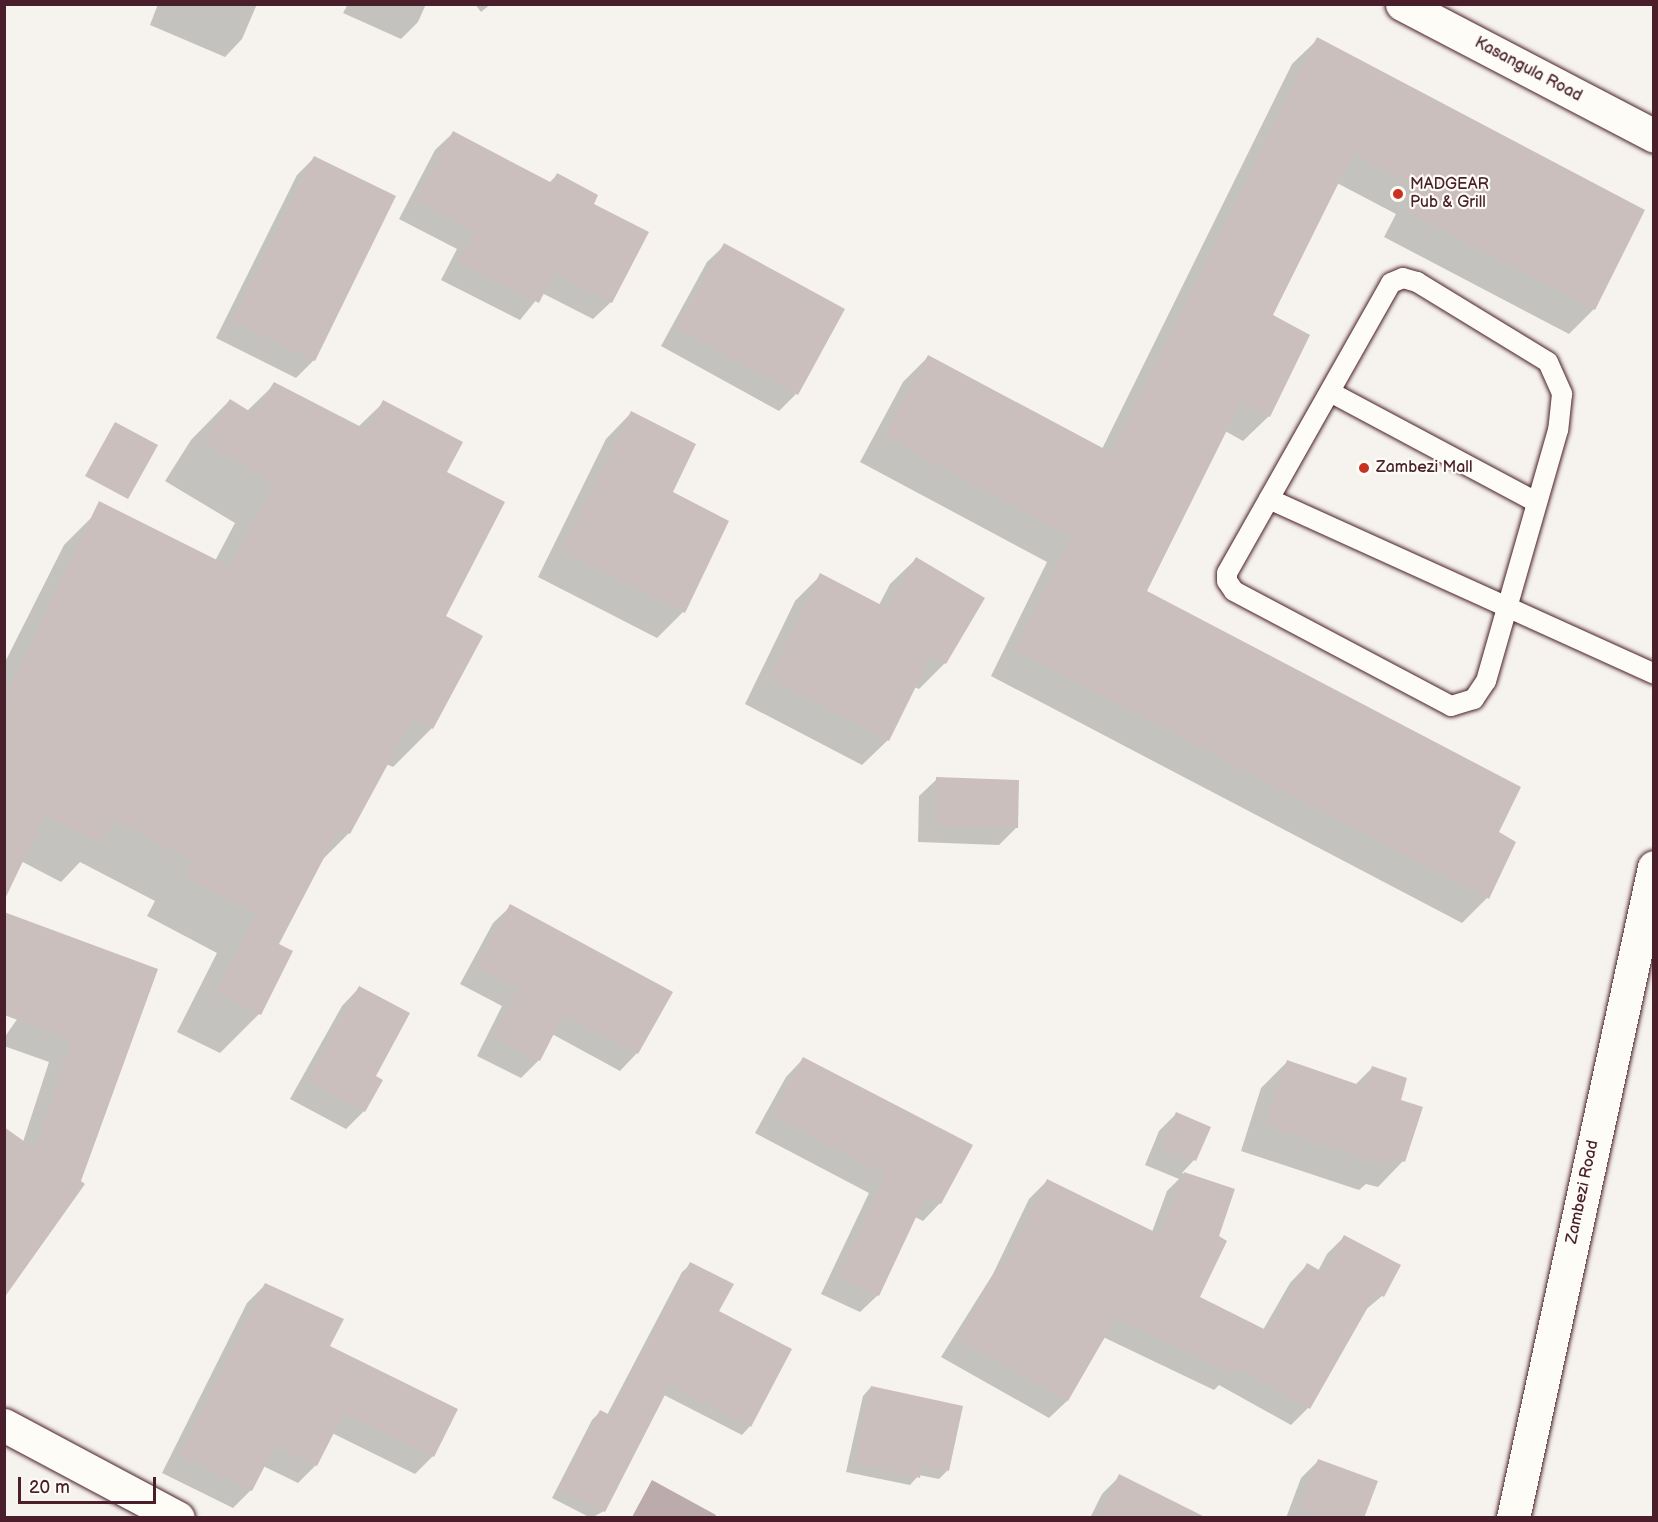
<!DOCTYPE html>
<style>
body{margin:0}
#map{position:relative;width:1658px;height:1522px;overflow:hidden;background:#f6f3ef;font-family:"Balsamiq Sans",sans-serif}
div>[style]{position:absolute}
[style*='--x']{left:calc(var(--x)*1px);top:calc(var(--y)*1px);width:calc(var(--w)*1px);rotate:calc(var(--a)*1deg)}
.water>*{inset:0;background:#bbabac}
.shadow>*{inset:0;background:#0003}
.building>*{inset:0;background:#cbbfbe}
.roads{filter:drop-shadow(0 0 2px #4a1f2b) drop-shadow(0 0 2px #4a1f2b)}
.lane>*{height:20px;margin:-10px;padding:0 10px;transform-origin:10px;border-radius:10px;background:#fdfcf7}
.street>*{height:33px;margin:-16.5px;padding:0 16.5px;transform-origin:16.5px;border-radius:16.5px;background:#fdfcf7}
.secondary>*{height:33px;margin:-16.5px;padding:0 16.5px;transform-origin:16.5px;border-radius:16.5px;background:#fdfcf7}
.dots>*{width:16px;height:16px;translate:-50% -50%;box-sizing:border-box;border:3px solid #fdfcf7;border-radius:50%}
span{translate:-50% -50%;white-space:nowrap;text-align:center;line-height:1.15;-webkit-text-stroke:4.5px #fdfcf7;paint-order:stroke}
.street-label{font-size:16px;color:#4a1f2b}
.poi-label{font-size:16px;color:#4a1f2b}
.left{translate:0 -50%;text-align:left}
.frame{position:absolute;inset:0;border:6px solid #4a1f2b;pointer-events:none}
.scale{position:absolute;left:18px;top:1477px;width:138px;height:27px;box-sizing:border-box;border:3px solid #4a1f2b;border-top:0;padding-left:8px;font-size:18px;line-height:21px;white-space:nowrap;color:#4a1f2b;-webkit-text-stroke:4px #fdfcf7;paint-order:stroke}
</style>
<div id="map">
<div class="water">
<i style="clip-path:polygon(652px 1480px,716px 1515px,715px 1517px,632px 1517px)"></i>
</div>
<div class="shadow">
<i style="clip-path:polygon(158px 4px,257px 4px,242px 39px,225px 57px,150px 25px)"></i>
<i style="clip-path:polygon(348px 4px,426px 4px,418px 22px,401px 39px,343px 13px)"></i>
<i style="clip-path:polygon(475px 4px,491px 4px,481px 12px)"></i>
<i style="clip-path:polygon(1318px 39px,1594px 309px,1569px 334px,1384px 237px,1396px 214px,1337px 183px,1271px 316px,1269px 416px,1243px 441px,1225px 431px,1145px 592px,1497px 833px,1487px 898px,1462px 923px,991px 676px,1047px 562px,860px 462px,903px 382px,928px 357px,1102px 449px,1292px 64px)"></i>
<i style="clip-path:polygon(453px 133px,549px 183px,557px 175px,592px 204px,611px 302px,593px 319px,542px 293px,520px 320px,441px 280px,457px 249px,399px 219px,435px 150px)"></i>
<i style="clip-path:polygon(314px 158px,314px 360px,296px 378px,216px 338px,297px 175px)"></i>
<i style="clip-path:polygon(725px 245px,796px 394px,779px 411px,661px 346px,707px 262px)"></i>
<i style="clip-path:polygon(275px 384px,358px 427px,384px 402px,445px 473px,444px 617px,432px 728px,393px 767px,386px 764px,349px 833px,321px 861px,276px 945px,259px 1014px,220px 1053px,177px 1032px,217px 953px,147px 916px,155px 901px,80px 862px,61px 882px,17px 859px,4px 872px,4px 664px,64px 545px,104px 505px,215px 561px,235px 523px,165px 481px,191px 440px,230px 400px,247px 411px)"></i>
<i style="clip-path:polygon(631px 413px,671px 493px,683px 612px,657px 638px,538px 577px,606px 439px)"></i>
<i style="clip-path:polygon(916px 559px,945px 663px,919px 689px,914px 687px,888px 740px,862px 765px,745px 704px,795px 601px,821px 575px,879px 605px,890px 584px)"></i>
<i style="clip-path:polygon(937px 779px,1016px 828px,999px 845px,918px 842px,919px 796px)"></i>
<i style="clip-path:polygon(511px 906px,637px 1053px,620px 1071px,552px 1034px,539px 1060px,521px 1078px,477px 1056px,502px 1006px,460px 984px,493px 923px)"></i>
<i style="clip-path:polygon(156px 970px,79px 1181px,23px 1142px,49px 1062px,4px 1046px,4px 1038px,36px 992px)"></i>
<i style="clip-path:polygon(359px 988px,374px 1076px,381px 1080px,364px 1111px,346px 1129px,290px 1099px,342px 1006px)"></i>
<i style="clip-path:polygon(803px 1059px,940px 1203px,923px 1221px,915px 1217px,878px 1295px,860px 1312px,821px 1294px,869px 1193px,755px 1133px,786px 1077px)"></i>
<i style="clip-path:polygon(1287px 1062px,1355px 1085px,1372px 1068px,1399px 1101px,1403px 1161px,1378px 1187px,1366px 1184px,1359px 1190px,1241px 1151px,1261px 1088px)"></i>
<i style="clip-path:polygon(1176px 1114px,1194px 1160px,1182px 1173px,1233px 1190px,1198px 1298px,1263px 1330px,1290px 1283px,1307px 1265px,1318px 1271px,1327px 1254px,1344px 1237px,1382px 1296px,1363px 1312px,1308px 1408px,1291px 1425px,1219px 1385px,1214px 1390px,1103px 1337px,1067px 1401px,1049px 1418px,941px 1357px,993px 1274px,1029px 1199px,1047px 1181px,1152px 1232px,1167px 1191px,1179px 1179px,1145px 1165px,1159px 1131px)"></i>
<i style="clip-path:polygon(691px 1264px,717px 1312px,750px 1426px,742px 1435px,664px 1395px,604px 1511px,591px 1518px,552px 1498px,592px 1420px,600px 1412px,607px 1415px,682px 1272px)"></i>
<i style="clip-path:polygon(265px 1285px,433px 1456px,415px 1474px,332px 1433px,316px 1465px,298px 1483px,263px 1466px,251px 1490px,233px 1508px,162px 1473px,247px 1303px)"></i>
<i style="clip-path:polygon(871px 1387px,947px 1471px,939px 1479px,919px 1475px,910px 1485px,846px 1472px,863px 1396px)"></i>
<i style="clip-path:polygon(1319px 1460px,1362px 1518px,1286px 1518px,1301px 1478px)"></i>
<i style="clip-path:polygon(1120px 1476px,1196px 1518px,1090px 1518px,1102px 1494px)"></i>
</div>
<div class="building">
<i style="clip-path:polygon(1317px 37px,1645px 210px,1595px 310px,1408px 212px,1420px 188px,1353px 154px,1273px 315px,1310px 335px,1270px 417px,1241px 402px,1147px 591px,1521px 787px,1499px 832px,1516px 842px,1489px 899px,1015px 650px,1071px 537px,884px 436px,928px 355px,1112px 453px)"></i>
<i style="clip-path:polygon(453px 131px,552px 183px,557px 173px,598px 195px,594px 204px,649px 232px,612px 303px,554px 273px,539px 303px,458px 262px,474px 231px,416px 201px)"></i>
<i style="clip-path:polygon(314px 156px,396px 196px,315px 361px,233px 321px)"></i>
<i style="clip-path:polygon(724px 243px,845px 309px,798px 395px,677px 328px)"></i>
<i style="clip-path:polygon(274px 382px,367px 430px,383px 400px,463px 442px,447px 472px,505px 502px,446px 616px,483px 636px,433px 729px,413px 718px,350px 834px,339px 829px,279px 944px,293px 951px,261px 1015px,216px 992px,256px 914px,185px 877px,193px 861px,114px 820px,102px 843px,45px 815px,4px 901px,4px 700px,99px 501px,229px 566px,274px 484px,204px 441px,230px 399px,254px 414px)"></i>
<i style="clip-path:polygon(631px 411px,696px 444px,673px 492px,729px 521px,685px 613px,562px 550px)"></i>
<i style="clip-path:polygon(115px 422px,158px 445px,128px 499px,85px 476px)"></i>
<i style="clip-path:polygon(916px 557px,985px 598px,946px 664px,931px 656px,889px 741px,770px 678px,820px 573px,887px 608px)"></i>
<i style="clip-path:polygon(936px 777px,1019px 780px,1018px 828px,935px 825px)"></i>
<i style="clip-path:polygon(510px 904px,673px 992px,638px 1054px,564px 1014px,540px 1061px,493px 1038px,518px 989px,477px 966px)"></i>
<i style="clip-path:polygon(4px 912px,158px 969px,81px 1181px,85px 1184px,4px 1298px,4px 1127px,35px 1149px,71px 1039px,4px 1015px)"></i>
<i style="clip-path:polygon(359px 986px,410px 1013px,376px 1076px,383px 1080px,365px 1112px,307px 1081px)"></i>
<i style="clip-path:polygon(803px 1057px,973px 1145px,941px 1204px,926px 1196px,879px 1296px,838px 1277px,886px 1175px,772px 1116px)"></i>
<i style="clip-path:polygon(1287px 1060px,1365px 1087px,1372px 1066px,1407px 1078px,1401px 1100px,1423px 1107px,1405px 1162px,1389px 1157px,1387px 1165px,1266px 1125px)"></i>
<i style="clip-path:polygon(1176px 1112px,1211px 1127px,1196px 1161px,1161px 1147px)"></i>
<i style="clip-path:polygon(1184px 1172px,1235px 1189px,1219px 1236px,1227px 1241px,1200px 1297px,1268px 1331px,1307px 1263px,1324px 1273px,1344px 1235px,1401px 1265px,1384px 1297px,1376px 1293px,1310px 1409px,1236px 1367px,1232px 1374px,1116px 1318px,1068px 1401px,958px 1339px,1001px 1263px,1005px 1265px,1047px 1179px,1161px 1235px)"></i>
<i style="clip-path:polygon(690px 1262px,734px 1284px,719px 1311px,792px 1349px,751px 1427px,670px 1385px,605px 1512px,559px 1489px,600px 1410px,610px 1415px)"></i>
<i style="clip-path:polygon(265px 1283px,344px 1319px,330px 1346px,458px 1409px,434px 1457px,344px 1413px,317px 1466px,275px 1446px,252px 1491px,179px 1455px)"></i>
<i style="clip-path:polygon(871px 1386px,963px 1406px,949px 1471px,922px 1466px,920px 1478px,854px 1463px)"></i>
<i style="clip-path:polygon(1318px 1459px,1378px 1481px,1364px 1518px,1322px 1518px,1299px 1509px)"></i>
<i style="clip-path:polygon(1119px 1474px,1207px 1518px,1098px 1518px)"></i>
</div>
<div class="roads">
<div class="lane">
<i style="--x:1403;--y:278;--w:15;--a:16"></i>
<i style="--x:1417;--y:282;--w:153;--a:31.4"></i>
<i style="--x:1548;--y:362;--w:35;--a:66"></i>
<i style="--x:1562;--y:394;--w:36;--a:96"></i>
<i style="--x:1558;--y:430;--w:261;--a:106"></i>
<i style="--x:1486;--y:681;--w:22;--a:124"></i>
<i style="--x:1474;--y:699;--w:24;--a:163"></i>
<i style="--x:1451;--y:706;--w:246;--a:-152.1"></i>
<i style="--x:1234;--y:591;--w:12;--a:-125"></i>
<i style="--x:1227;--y:581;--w:8;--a:-90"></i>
<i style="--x:1227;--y:573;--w:333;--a:-60.5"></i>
<i style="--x:1391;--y:283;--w:13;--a:-23"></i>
<i style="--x:1330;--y:392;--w:234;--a:28.1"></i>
<i style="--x:1269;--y:499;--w:423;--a:24.4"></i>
</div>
<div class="street">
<i style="--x:1402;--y:4;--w:284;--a:27.6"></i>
<i style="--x:4;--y:1425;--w:197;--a:28.1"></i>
</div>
<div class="secondary">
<i style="--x:1513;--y:1518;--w:666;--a:-77.78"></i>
</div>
</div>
<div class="dots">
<i style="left:1398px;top:194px;background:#c8321e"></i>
<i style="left:1364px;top:468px;background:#c8321e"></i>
</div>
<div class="street-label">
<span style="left:1528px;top:70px;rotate:28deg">Kasangula Road</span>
<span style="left:1583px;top:1192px;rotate:-78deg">Zambezi Road</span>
</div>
<div class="poi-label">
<span class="left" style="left:1410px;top:194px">MADGEAR<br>Pub &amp; Grill</span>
<span class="left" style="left:1376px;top:468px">Zambezi Mall</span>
</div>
<div class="frame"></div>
<div class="scale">20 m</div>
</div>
